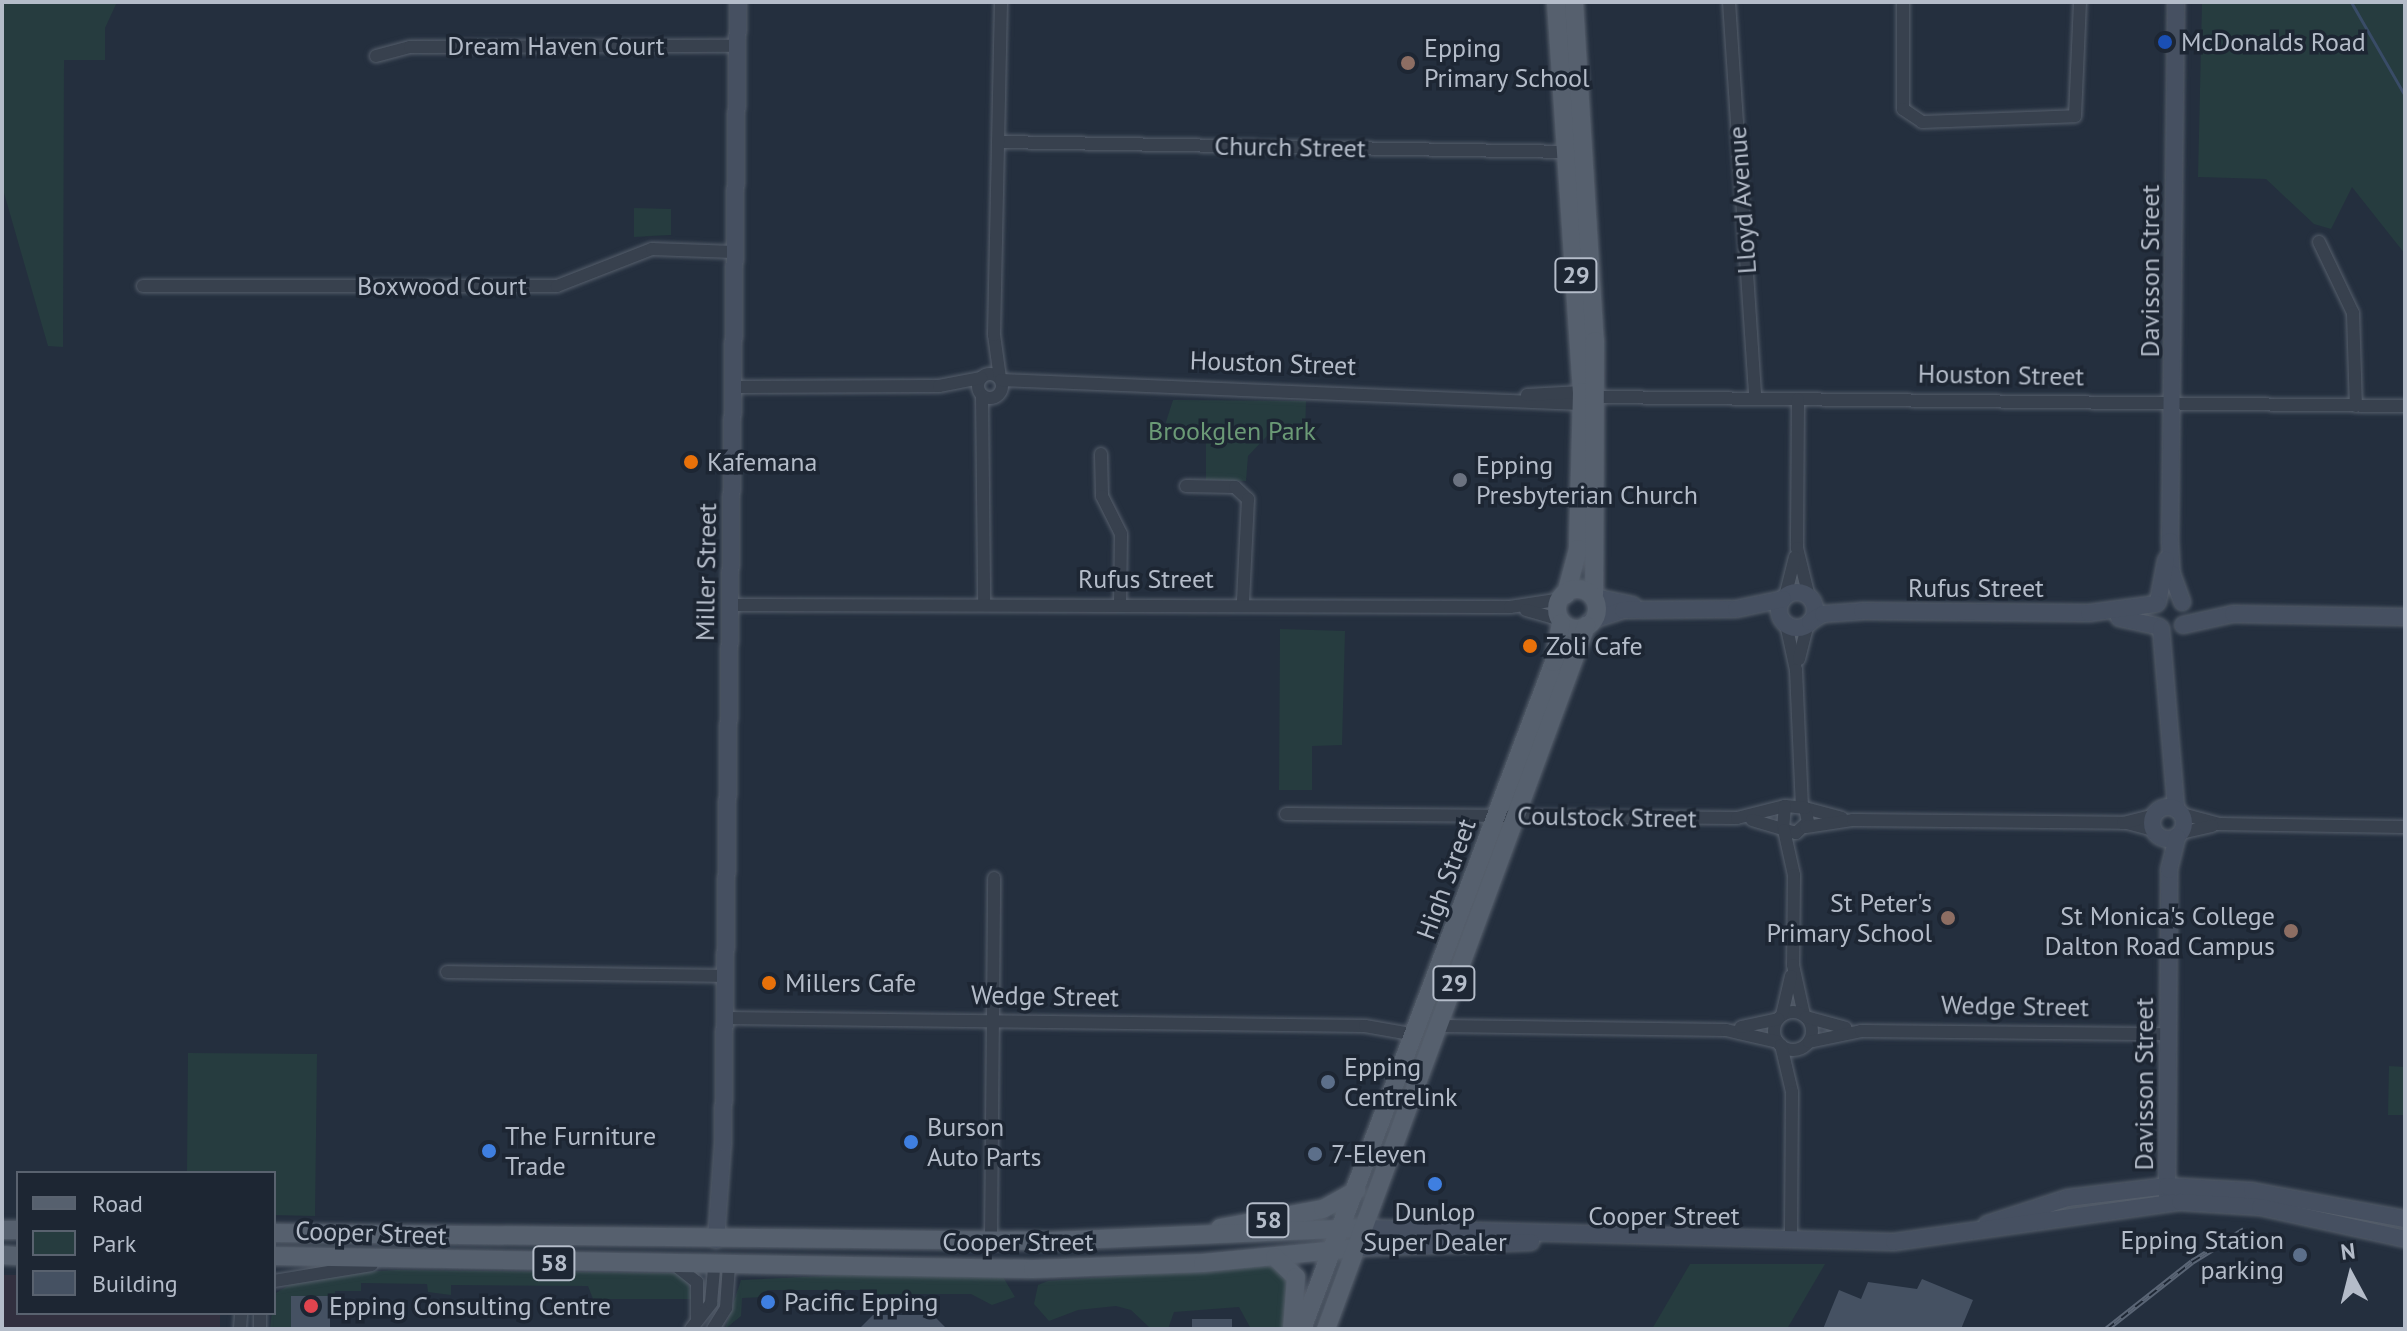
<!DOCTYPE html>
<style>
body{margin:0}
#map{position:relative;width:2407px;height:1331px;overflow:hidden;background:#242f3e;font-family:"PT Sans",sans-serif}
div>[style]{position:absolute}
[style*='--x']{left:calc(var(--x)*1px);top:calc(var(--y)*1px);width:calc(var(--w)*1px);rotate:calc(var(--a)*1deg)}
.medical>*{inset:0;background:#32303f}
.green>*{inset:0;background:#263c3f}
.stream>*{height:3px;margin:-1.5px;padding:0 1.5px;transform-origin:1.5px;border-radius:1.5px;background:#394c67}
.building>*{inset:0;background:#455162}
.roads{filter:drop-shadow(0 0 2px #565f6c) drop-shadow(0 0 2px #565f6c)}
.street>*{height:12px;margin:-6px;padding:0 6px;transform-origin:6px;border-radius:6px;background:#38414e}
.street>.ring{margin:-6px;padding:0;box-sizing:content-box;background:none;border:12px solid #38414e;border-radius:50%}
.secondary>*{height:16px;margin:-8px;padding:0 8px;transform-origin:8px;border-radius:8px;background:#465061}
.secondary>.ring{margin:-8px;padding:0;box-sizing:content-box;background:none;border:16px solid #465061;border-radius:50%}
.primary>*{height:18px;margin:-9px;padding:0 9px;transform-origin:9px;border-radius:9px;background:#56606e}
.primary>.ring{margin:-9px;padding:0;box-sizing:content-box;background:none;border:18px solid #56606e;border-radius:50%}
.rail>*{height:6px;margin-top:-3px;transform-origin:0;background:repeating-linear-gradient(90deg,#1d2633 0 9px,#5a6575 0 18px);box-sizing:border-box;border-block:2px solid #5a6575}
.dots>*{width:22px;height:22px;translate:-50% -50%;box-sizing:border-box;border:4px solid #1d2633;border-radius:50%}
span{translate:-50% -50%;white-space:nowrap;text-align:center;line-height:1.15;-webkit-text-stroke:7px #1d2633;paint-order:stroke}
.shield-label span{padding:2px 6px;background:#1d2633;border:2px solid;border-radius:6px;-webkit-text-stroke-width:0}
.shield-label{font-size:24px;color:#b4bcc9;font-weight:700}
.poi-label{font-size:26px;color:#b4bcc9}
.left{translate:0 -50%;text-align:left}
.right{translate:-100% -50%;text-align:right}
.street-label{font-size:26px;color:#b4bcc9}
.park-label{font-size:26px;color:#6b9a76}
.frame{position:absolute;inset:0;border:4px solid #b4bcc9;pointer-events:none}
.legend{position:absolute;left:16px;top:1171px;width:260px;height:144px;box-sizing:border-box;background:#1d2633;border:2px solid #59626f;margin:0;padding:10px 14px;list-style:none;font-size:24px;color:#b4bcc9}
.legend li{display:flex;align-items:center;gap:16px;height:40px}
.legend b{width:40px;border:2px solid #59626f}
.north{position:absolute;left:2311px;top:1235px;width:80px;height:80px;-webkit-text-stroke:6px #1d2633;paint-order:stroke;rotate:353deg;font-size:22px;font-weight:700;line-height:32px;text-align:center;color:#b4bcc9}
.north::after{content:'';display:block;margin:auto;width:28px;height:36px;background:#b4bcc9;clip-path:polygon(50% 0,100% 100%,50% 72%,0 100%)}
</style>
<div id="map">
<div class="medical">
<i style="clip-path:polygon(2px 1275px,18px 1275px,18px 1313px,220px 1313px,220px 1329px,2px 1329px)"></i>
</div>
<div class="green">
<i style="clip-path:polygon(2px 2px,117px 2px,105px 28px,105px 60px,64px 60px,63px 347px,48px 346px,2px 186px)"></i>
<i style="clip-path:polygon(2202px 2px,2405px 2px,2405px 254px,2352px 187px,2331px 229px,2314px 224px,2266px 179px,2198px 177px)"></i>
<i style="clip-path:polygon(634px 208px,671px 209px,671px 235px,634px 237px)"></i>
<i style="clip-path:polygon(1173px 400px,1306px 401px,1305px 437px,1267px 436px,1248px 456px,1246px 481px,1206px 480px,1206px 442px,1165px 425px)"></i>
<i style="clip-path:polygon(1280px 629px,1345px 631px,1342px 745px,1312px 746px,1312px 790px,1279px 790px)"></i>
<i style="clip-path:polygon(188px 1053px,317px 1054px,315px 1216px,274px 1215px,274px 1173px,187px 1173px)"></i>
<i style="clip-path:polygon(2389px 1066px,2405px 1067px,2405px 1115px,2388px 1115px)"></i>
<i style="clip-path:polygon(1690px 1264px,1825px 1264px,1787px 1329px,1652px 1329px)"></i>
<i style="clip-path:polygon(1275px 1265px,1287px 1268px,1288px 1329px,1251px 1329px,1239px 1307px,1174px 1312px,1168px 1329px,1151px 1329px,1131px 1310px,1116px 1306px,1078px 1310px,1049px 1321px,1034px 1304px,1038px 1285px,1048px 1281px)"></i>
<i style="clip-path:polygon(397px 1270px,678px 1273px,687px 1279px,692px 1299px,593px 1299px,588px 1286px,451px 1285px,451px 1295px,428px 1292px,427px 1284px,361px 1283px,361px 1291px,335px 1291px,335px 1316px,330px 1315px,330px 1296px,292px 1296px,291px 1329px,270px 1329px,274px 1294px,307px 1275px)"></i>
<i style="clip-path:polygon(844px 1275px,1003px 1277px,1015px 1297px,992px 1305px,971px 1294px,885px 1294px,867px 1300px,861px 1290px,767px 1290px,766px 1297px,742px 1298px,741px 1316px,725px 1329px,741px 1280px)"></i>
</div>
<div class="stream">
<i style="--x:2351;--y:2;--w:108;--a:60.1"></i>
</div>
<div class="building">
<i style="clip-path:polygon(1922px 1279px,1973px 1300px,1961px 1329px,1823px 1329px,1839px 1290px,1861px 1299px,1868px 1282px,1917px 1289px)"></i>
<i style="clip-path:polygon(291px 1296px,330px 1296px,330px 1329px,291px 1329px)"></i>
<i style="clip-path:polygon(873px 1315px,933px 1315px,947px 1329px,859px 1329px)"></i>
<i style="clip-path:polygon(1192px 1319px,1232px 1319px,1232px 1329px,1192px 1329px)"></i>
</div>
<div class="roads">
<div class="street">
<i style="--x:1729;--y:2;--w:397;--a:86.2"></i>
<i style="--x:1903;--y:2;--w:107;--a:90"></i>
<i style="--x:1903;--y:109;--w:23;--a:34"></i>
<i style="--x:1922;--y:122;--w:153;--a:-2.2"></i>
<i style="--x:2075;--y:116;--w:114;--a:-87.5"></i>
<i style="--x:376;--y:56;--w:35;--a:-15"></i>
<i style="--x:410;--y:47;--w:327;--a:-0.2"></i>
<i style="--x:999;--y:142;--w:572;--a:1"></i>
<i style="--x:2319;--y:242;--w:79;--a:64.4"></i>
<i style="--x:2353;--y:313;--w:93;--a:88.2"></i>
<i style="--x:143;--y:286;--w:414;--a:0"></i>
<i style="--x:557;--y:286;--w:102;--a:-21.3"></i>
<i style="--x:652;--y:249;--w:82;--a:2.1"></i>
<i class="ring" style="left:978px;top:374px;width:12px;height:12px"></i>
<i style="--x:1000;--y:378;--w:43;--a:-97.9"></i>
<i style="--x:994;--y:335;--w:333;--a:-88.8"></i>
<i style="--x:1001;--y:380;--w:581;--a:2.37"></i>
<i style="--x:733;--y:387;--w:206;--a:-0.3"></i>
<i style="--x:939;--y:386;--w:43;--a:-10.8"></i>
<i style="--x:982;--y:395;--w:208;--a:89.4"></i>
<i style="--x:1527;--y:395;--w:55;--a:-3.1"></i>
<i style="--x:1597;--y:397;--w:808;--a:0.64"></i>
<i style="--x:1798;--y:399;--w:149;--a:90.4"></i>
<i style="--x:1797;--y:548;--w:50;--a:76.2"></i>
<i style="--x:1101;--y:454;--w:42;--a:88.6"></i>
<i style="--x:1102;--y:496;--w:42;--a:63.4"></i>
<i style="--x:1121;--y:534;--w:69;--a:90.8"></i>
<i style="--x:1186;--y:486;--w:49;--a:1.2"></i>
<i style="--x:1235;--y:487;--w:18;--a:43"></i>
<i style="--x:1248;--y:499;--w:104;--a:92.8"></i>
<i style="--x:1785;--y:597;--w:41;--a:-76"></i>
<i style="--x:729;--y:605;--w:781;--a:0.15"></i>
<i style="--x:1510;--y:607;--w:53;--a:-8.7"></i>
<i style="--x:1526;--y:610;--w:33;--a:16"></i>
<i style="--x:1786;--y:624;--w:47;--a:77.7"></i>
<i style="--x:1796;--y:670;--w:136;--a:87.5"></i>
<i style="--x:1799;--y:659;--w:36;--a:-76"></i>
<i style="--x:1805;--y:808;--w:38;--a:15"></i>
<i style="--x:1286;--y:814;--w:451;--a:0.5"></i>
<i style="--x:1737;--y:818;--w:49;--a:-14"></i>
<i style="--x:2182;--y:814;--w:38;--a:15"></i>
<i style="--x:2219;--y:824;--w:186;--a:0.9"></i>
<i style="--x:1752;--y:820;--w:46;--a:16.5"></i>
<i style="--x:1796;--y:833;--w:16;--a:-43"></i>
<i style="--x:1808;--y:822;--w:14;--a:-102"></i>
<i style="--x:1805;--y:808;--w:20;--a:-174"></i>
<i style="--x:1785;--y:806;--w:22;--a:95"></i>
<i style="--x:2127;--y:823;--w:28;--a:15"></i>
<i style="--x:1806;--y:827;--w:48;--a:-8.5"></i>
<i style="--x:1853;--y:820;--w:270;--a:0.6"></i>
<i style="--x:2123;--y:823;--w:32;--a:-14"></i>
<i style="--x:1784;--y:830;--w:46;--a:77.5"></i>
<i style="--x:1794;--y:875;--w:90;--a:90.6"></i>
<i style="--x:1793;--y:965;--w:51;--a:77.6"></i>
<i style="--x:2181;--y:833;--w:32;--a:-13"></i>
<i style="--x:447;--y:972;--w:278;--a:0.8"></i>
<i class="ring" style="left:1774px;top:1012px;width:26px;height:26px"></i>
<i style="--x:1782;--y:1015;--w:40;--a:-77"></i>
<i style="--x:1806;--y:1017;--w:41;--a:15.4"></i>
<i style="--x:725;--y:1018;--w:640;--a:0.72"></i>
<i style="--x:1365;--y:1026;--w:52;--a:10"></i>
<i style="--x:1441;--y:1026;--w:285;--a:0.8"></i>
<i style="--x:1726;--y:1030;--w:53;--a:13"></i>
<i style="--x:1741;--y:1027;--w:38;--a:-12"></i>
<i style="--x:1809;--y:1042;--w:53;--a:-11.9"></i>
<i style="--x:1861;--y:1031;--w:307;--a:0.6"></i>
<i style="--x:1781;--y:1045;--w:48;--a:76.8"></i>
<i style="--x:1792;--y:1092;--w:149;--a:90.4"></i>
<i style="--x:991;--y:1240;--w:362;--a:-89.5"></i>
<i style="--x:675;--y:1265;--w:28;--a:38"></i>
<i style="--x:697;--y:1282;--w:37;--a:90"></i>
<i style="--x:274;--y:1281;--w:99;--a:-9.3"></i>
<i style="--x:240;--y:1329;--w:16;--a:-86"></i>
<i style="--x:260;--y:1329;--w:16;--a:-90"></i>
<i style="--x:691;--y:1329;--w:33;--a:-52"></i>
<i style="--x:711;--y:1303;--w:38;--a:-85"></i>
<i style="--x:713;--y:1329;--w:25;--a:-58"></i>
<i style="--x:726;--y:1308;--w:43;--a:-86"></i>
</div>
<div class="secondary">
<i style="--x:2176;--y:2;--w:539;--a:90.64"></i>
<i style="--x:2170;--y:541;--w:33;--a:87"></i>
<i style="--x:2172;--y:574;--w:30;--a:70"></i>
<i class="ring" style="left:1779px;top:592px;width:20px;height:20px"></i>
<i style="--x:1595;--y:597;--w:39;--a:12"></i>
<i style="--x:2158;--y:602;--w:43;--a:-79.2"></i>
<i style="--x:2119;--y:618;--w:40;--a:12"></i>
<i style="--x:1590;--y:621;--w:35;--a:-18"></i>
<i style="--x:1623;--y:610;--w:113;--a:-0.5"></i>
<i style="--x:1736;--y:609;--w:48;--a:-12"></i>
<i style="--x:1810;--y:622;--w:15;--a:-32"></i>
<i style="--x:1823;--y:614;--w:39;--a:-4"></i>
<i style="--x:1862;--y:611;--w:227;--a:0.5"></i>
<i style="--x:2089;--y:613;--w:68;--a:-7.7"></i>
<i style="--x:2183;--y:625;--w:51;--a:-12.4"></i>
<i style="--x:2233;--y:614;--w:172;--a:1"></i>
<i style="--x:2161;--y:628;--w:181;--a:85.2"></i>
<i class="ring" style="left:2152px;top:807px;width:16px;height:16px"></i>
<i style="--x:2167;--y:1196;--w:326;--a:-89.6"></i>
<i style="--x:2169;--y:870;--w:34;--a:-76"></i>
<i style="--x:1987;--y:1224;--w:84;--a:-18"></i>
<i style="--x:2067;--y:1198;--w:101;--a:-6.8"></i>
<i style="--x:2167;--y:1186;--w:85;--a:3.4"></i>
<i style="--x:2252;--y:1191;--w:156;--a:10.4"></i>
<i style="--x:1363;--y:1228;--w:531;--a:1.51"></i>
<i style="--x:1894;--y:1242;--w:289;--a:-8"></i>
<i style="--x:2180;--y:1202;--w:80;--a:3.6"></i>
<i style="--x:2260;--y:1207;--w:148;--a:12.4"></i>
<i style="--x:716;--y:1240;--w:97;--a:-85.9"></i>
<i style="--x:723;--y:1143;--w:1141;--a:-89.25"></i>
<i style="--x:1357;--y:1248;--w:174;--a:-2"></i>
</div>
<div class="primary">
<i style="--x:1556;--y:2;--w:391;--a:86.2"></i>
<i style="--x:1582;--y:392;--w:157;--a:91.5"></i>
<i style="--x:1578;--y:549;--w:47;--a:104.9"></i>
<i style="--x:1574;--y:2;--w:340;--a:86.5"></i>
<i style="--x:1595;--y:341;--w:253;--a:90.2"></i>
<i class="ring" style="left:1557px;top:589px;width:22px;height:22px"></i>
<i style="--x:1220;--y:1228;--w:105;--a:-10.5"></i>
<i style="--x:1323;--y:1209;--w:38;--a:-29"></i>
<i style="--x:2;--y:1230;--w:16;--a:0"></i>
<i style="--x:274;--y:1233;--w:777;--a:0.59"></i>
<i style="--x:1051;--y:1241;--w:312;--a:-2.4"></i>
<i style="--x:2;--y:1255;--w:16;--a:4"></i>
<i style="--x:274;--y:1256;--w:759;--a:0.98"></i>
<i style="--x:1033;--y:1269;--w:170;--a:-2"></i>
<i style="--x:1203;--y:1263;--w:155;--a:-5.6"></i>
<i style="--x:1275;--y:1257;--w:29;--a:44"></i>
<i style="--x:1296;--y:1277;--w:52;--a:94.4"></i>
<i style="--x:1302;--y:1329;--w:713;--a:-69.3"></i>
<i style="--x:1554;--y:662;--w:39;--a:-80"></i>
<i style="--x:1326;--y:1329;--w:750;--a:-69.7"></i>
</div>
</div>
<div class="rail">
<i style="--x:2107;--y:1329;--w:108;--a:-38.2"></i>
<i style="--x:2192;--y:1262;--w:61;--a:-31.6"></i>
</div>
<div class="dots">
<i style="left:2165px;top:42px;background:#1a4fb4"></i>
<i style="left:1408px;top:63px;background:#8d6e63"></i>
<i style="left:691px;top:462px;background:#e8710a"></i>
<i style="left:1460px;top:480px;background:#6b7280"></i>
<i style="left:1530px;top:646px;background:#e8710a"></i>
<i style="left:1948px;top:918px;background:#8d6e63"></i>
<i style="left:2291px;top:931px;background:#8d6e63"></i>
<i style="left:769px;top:983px;background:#e8710a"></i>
<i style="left:1328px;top:1082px;background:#5c6f8a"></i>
<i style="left:911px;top:1142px;background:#3f7fe0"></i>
<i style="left:489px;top:1151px;background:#3f7fe0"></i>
<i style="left:1315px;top:1154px;background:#5c6f8a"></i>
<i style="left:1435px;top:1184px;background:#3f7fe0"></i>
<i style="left:2300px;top:1255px;background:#5c6f8a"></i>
<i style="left:768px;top:1302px;background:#3f7fe0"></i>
<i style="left:311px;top:1306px;background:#e0444e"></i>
</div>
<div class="shield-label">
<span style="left:1576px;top:275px">29</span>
<span style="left:1454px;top:983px">29</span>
<span style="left:1268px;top:1220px">58</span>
<span style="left:554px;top:1263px">58</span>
</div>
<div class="poi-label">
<span class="left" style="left:2181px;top:42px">McDonalds Road</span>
<span class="left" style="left:1424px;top:63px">Epping<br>Primary School</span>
<span class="left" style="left:707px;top:462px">Kafemana</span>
<span class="left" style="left:1476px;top:480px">Epping<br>Presbyterian Church</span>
<span class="left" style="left:1546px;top:646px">Zoli Cafe</span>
<span class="right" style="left:1932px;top:918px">St Peter's<br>Primary School</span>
<span class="right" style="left:2275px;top:931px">St Monica's College<br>Dalton Road Campus</span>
<span class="left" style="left:785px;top:983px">Millers Cafe</span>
<span class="left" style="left:1344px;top:1082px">Epping<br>Centrelink</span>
<span class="left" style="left:927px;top:1142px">Burson<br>Auto Parts</span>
<span class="left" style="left:505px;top:1151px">The Furniture<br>Trade</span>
<span class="left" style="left:1331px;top:1154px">7-Eleven</span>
<span style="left:1435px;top:1227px">Dunlop<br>Super Dealer</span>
<span class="right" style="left:2284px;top:1255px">Epping Station<br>parking</span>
<span class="left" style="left:784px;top:1302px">Pacific Epping</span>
<span class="left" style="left:329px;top:1306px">Epping Consulting Centre</span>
</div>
<div class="street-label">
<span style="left:556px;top:46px">Dream Haven Court</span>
<span style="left:1290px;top:147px;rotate:1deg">Church Street</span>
<span style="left:1742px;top:200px;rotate:-94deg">Lloyd Avenue</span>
<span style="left:2150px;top:271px;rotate:-90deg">Davisson Street</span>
<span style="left:442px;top:286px">Boxwood Court</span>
<span style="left:1273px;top:363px;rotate:2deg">Houston Street</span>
<span style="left:2001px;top:375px;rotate:1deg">Houston Street</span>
<span style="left:706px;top:572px;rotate:-89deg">Miller Street</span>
<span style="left:1146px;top:579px">Rufus Street</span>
<span style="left:1976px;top:588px">Rufus Street</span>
<span style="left:1607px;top:817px;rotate:1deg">Coulstock Street</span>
<span style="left:1446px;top:879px;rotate:-70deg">High Street</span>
<span style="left:1045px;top:996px;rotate:1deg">Wedge Street</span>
<span style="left:2015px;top:1006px;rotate:1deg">Wedge Street</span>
<span style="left:2144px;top:1084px;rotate:-90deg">Davisson Street</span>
<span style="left:1664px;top:1216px">Cooper Street</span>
<span style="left:371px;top:1233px;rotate:2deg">Cooper Street</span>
<span style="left:1018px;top:1242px">Cooper Street</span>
</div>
<div class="park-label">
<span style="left:1232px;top:431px">Brookglen Park</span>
</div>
<div class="frame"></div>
<ul class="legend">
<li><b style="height:10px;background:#56606e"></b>Road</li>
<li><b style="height:22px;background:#263c3f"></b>Park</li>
<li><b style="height:22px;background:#455162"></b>Building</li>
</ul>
<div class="north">N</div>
</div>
